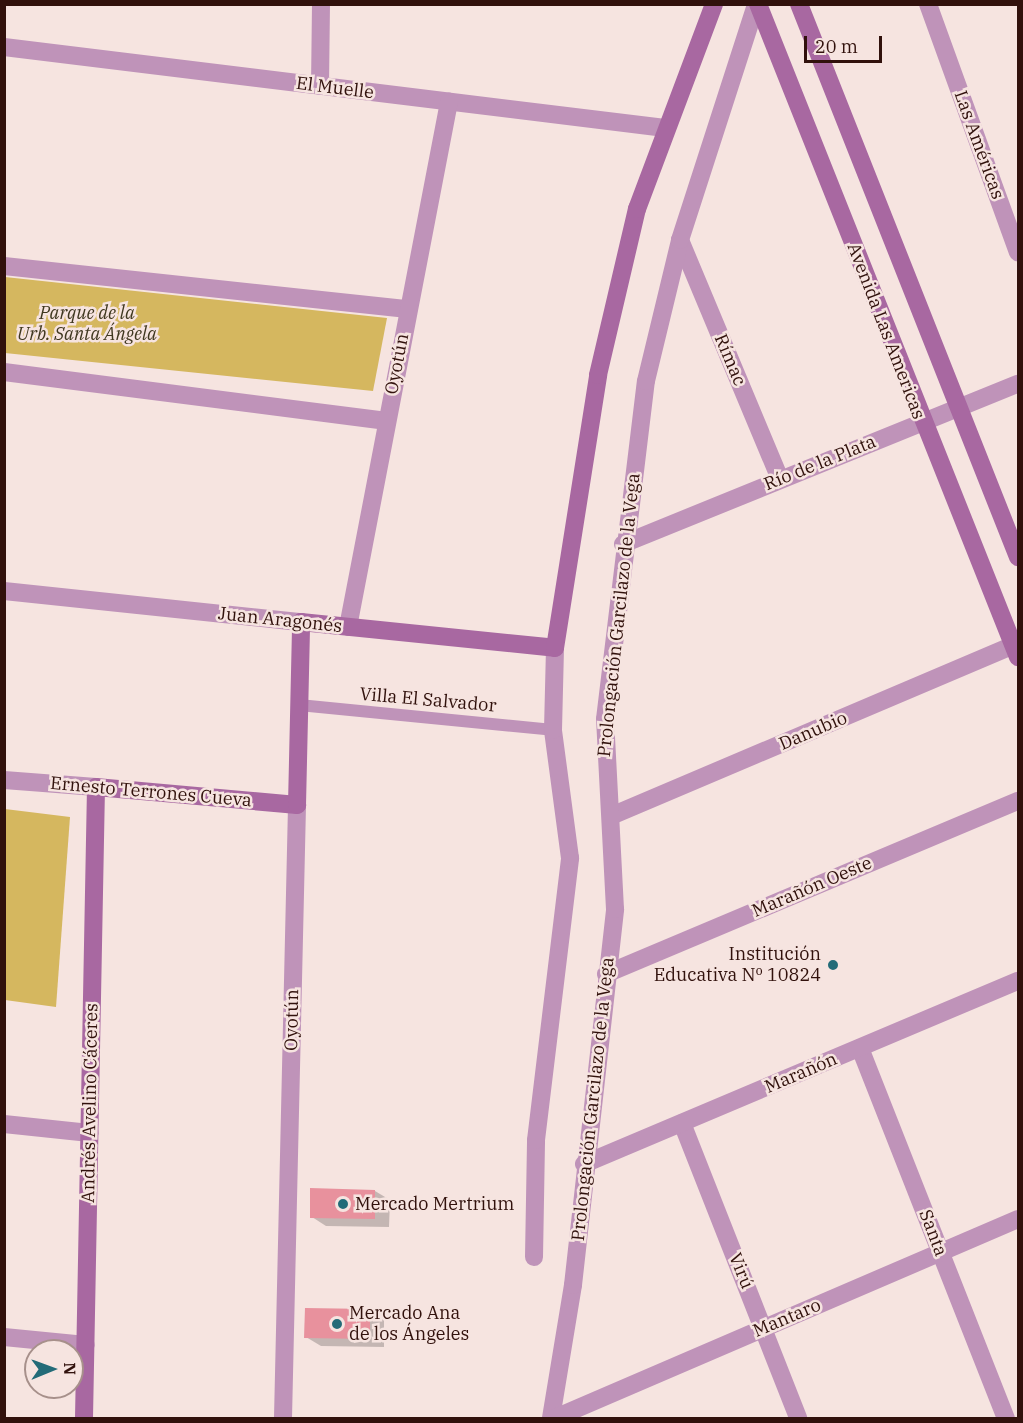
<!DOCTYPE html>
<meta charset="utf-8">
<style>
body{margin:0}
#map{position:relative;width:1023px;height:1423px;overflow:hidden;background:#f6e4e0;font-family:"IBM Plex Serif",serif}
div>[style]{position:absolute}
[style*='--x']{left:calc(var(--x)*1px);top:calc(var(--y)*1px);width:calc(var(--w)*1px);rotate:calc(var(--a)*1deg)}
.green>*{inset:0;background:#d5b75f}
.shadow>*{inset:0;background:#0003}
.building>*{inset:0;background:#e8919d}
.lane>*{height:12px;margin:-6px;padding:0 6px;transform-origin:6px;border-radius:6px;background:#bf93b9}
.street>*{height:18px;margin:-9px;padding:0 9px;transform-origin:9px;border-radius:9px;background:#bf93b9}
.secondary>*{height:18px;margin:-9px;padding:0 9px;transform-origin:9px;border-radius:9px;background:#a868a1}
.dots>*{width:16px;height:16px;translate:-50% -50%;box-sizing:border-box;border:3px solid #f6e4e0;border-radius:50%}
span{translate:-50% -50%;white-space:nowrap;text-align:center;line-height:1.15;-webkit-text-stroke:5px #f6e4e0;paint-order:stroke}
.street-label{font-size:18px;color:#31110c}
.park-label{font-size:18px;color:#403820;font-style:italic}
.poi-label{font-size:18px;color:#31110c}
.right{translate:-100% -50%;text-align:right}
.left{translate:0 -50%;text-align:left}
.frame{position:absolute;inset:0;border:6px solid #31110c;pointer-events:none}
.north{position:absolute;left:24px;top:1339px;width:60px;height:60px;box-sizing:border-box;background:#f6e4e0;border:2px solid #a7908b;border-radius:50%;rotate:89deg;font-size:16px;font-weight:700;line-height:24px;text-align:center;color:#31110c}
.north::after{content:'';display:block;margin:auto;width:21px;height:27px;background:#236b78;clip-path:polygon(50% 0,100% 100%,50% 72%,0 100%)}
.scale{position:absolute;left:804px;top:36px;width:78px;height:27px;box-sizing:border-box;border:3px solid #31110c;border-top:0;padding-left:8px;font-size:18px;line-height:21px;white-space:nowrap;color:#31110c;-webkit-text-stroke:4px #f6e4e0;paint-order:stroke}
</style>
<div id="map">
<div class="green">
<i style="clip-path:polygon(5px 277px,387px 318px,373px 391px,5px 353px)"></i>
<i style="clip-path:polygon(5px 809px,70px 817px,56px 1007px,5px 1000px)"></i>
</div>
<div class="shadow">
<i style="clip-path:polygon(375px 1191px,390px 1200px,389px 1227px,326px 1226px,312px 1217px)"></i>
<i style="clip-path:polygon(370px 1311px,384px 1319px,384px 1347px,321px 1346px,306px 1337px)"></i>
</div>
<div class="building">
<i style="clip-path:polygon(310px 1188px,375px 1190px,375px 1219px,310px 1218px)"></i>
<i style="clip-path:polygon(305px 1308px,370px 1309px,370px 1339px,304px 1338px)"></i>
</div>
<div class="lane">
<i style="--x:299;--y:705;--w:255;--a:5.6"></i>
</div>
<div class="street">
<i style="--x:928;--y:4;--w:264;--a:70.1"></i>
<i style="--x:4;--y:47;--w:666;--a:6.99"></i>
<i style="--x:320;--y:86;--w:82;--a:-89.3"></i>
<i style="--x:680;--y:240;--w:259;--a:67.3"></i>
<i style="--x:4;--y:266;--w:406;--a:6.1"></i>
<i style="--x:4;--y:372;--w:384;--a:7.3"></i>
<i style="--x:623;--y:544;--w:426;--a:-22.1"></i>
<i style="--x:4;--y:591;--w:299;--a:6"></i>
<i style="--x:348;--y:627;--w:535;--a:-79.11"></i>
<i style="--x:4;--y:780;--w:92;--a:4.4"></i>
<i style="--x:611;--y:816;--w:438;--a:-23"></i>
<i style="--x:606;--y:974;--w:447;--a:-22.8"></i>
<i style="--x:860;--y:1048;--w:398;--a:68.5"></i>
<i style="--x:682;--y:1123;--w:317;--a:68.5"></i>
<i style="--x:4;--y:1124;--w:86;--a:6"></i>
<i style="--x:584;--y:1164;--w:471;--a:-22.9"></i>
<i style="--x:534;--y:1257;--w:117;--a:-89"></i>
<i style="--x:536;--y:1140;--w:284;--a:-83.1"></i>
<i style="--x:570;--y:858;--w:129;--a:-97.6"></i>
<i style="--x:553;--y:730;--w:82;--a:-88.6"></i>
<i style="--x:4;--y:1337;--w:82;--a:5.6"></i>
<i style="--x:283;--y:1418;--w:613;--a:-88.69"></i>
<i style="--x:551;--y:1418;--w:135;--a:-80.6"></i>
<i style="--x:573;--y:1285;--w:378;--a:-83.6"></i>
<i style="--x:615;--y:909;--w:190;--a:-93"></i>
<i style="--x:605;--y:719;--w:340;--a:-83.1"></i>
<i style="--x:646;--y:381;--w:145;--a:-76.4"></i>
<i style="--x:680;--y:240;--w:248;--a:-72.1"></i>
<i style="--x:555;--y:1418;--w:504;--a:-23.26"></i>
</div>
<div class="secondary">
<i style="--x:758;--y:4;--w:703;--a:68.29"></i>
<i style="--x:799;--y:4;--w:595;--a:68.4"></i>
<i style="--x:84;--y:1418;--w:631;--a:-88.91"></i>
<i style="--x:96;--y:787;--w:202;--a:5.1"></i>
<i style="--x:297;--y:805;--w:183;--a:-88.7"></i>
<i style="--x:301;--y:622;--w:255;--a:5.8"></i>
<i style="--x:555;--y:648;--w:276;--a:-81"></i>
<i style="--x:598;--y:375;--w:171;--a:-76.8"></i>
<i style="--x:637;--y:209;--w:219;--a:-69.4"></i>
</div>
<div class="dots">
<i style="left:833px;top:965px;background:#236b78"></i>
<i style="left:343px;top:1204px;background:#236b78"></i>
<i style="left:337px;top:1324px;background:#236b78"></i>
</div>
<div class="street-label">
<span style="left:335px;top:88px;rotate:7deg">El Muelle</span>
<span style="left:979px;top:145px;rotate:70deg">Las Américas</span>
<span style="left:886px;top:331px;rotate:69deg">Avenida Las Americas</span>
<span style="left:730px;top:360px;rotate:67deg">Rímac</span>
<span style="left:397px;top:364px;rotate:-79deg">Oyotún</span>
<span style="left:820px;top:463px;rotate:-22deg">Río de la Plata</span>
<span style="left:619px;top:615px;rotate:-84deg">Prolongación Garcilazo de la Vega</span>
<span style="left:280px;top:620px;rotate:6deg">Juan Aragonés</span>
<span style="left:428px;top:700px;rotate:5deg">Villa El Salvador</span>
<span style="left:813px;top:731px;rotate:-23deg">Danubio</span>
<span style="left:151px;top:792px;rotate:5deg">Ernesto Terrones Cueva</span>
<span style="left:812px;top:887px;rotate:-23deg">Marañón Oeste</span>
<span style="left:292px;top:1020px;rotate:-89deg">Oyotún</span>
<span style="left:801px;top:1073px;rotate:-23deg">Marañón</span>
<span style="left:593px;top:1099px;rotate:-84deg">Prolongación Garcilazo de la Vega</span>
<span style="left:90px;top:1103px;rotate:-89deg">Andrés Avelino Cáceres</span>
<span style="left:933px;top:1233px;rotate:69deg">Santa</span>
<span style="left:741px;top:1271px;rotate:68deg">Virú</span>
<span style="left:787px;top:1318px;rotate:-23deg">Mantaro</span>
</div>
<div class="park-label">
<span style="left:87px;top:324px">Parque de la<br>Urb. Santa Ángela</span>
</div>
<div class="poi-label">
<span class="right" style="left:821px;top:965px">Institución<br>Educativa Nº 10824</span>
<span class="left" style="left:355px;top:1204px">Mercado Mertrium</span>
<span class="left" style="left:349px;top:1324px">Mercado Ana<br>de los Ángeles</span>
</div>
<div class="frame"></div>
<div class="north">N</div>
<div class="scale">20 m</div>
</div>
